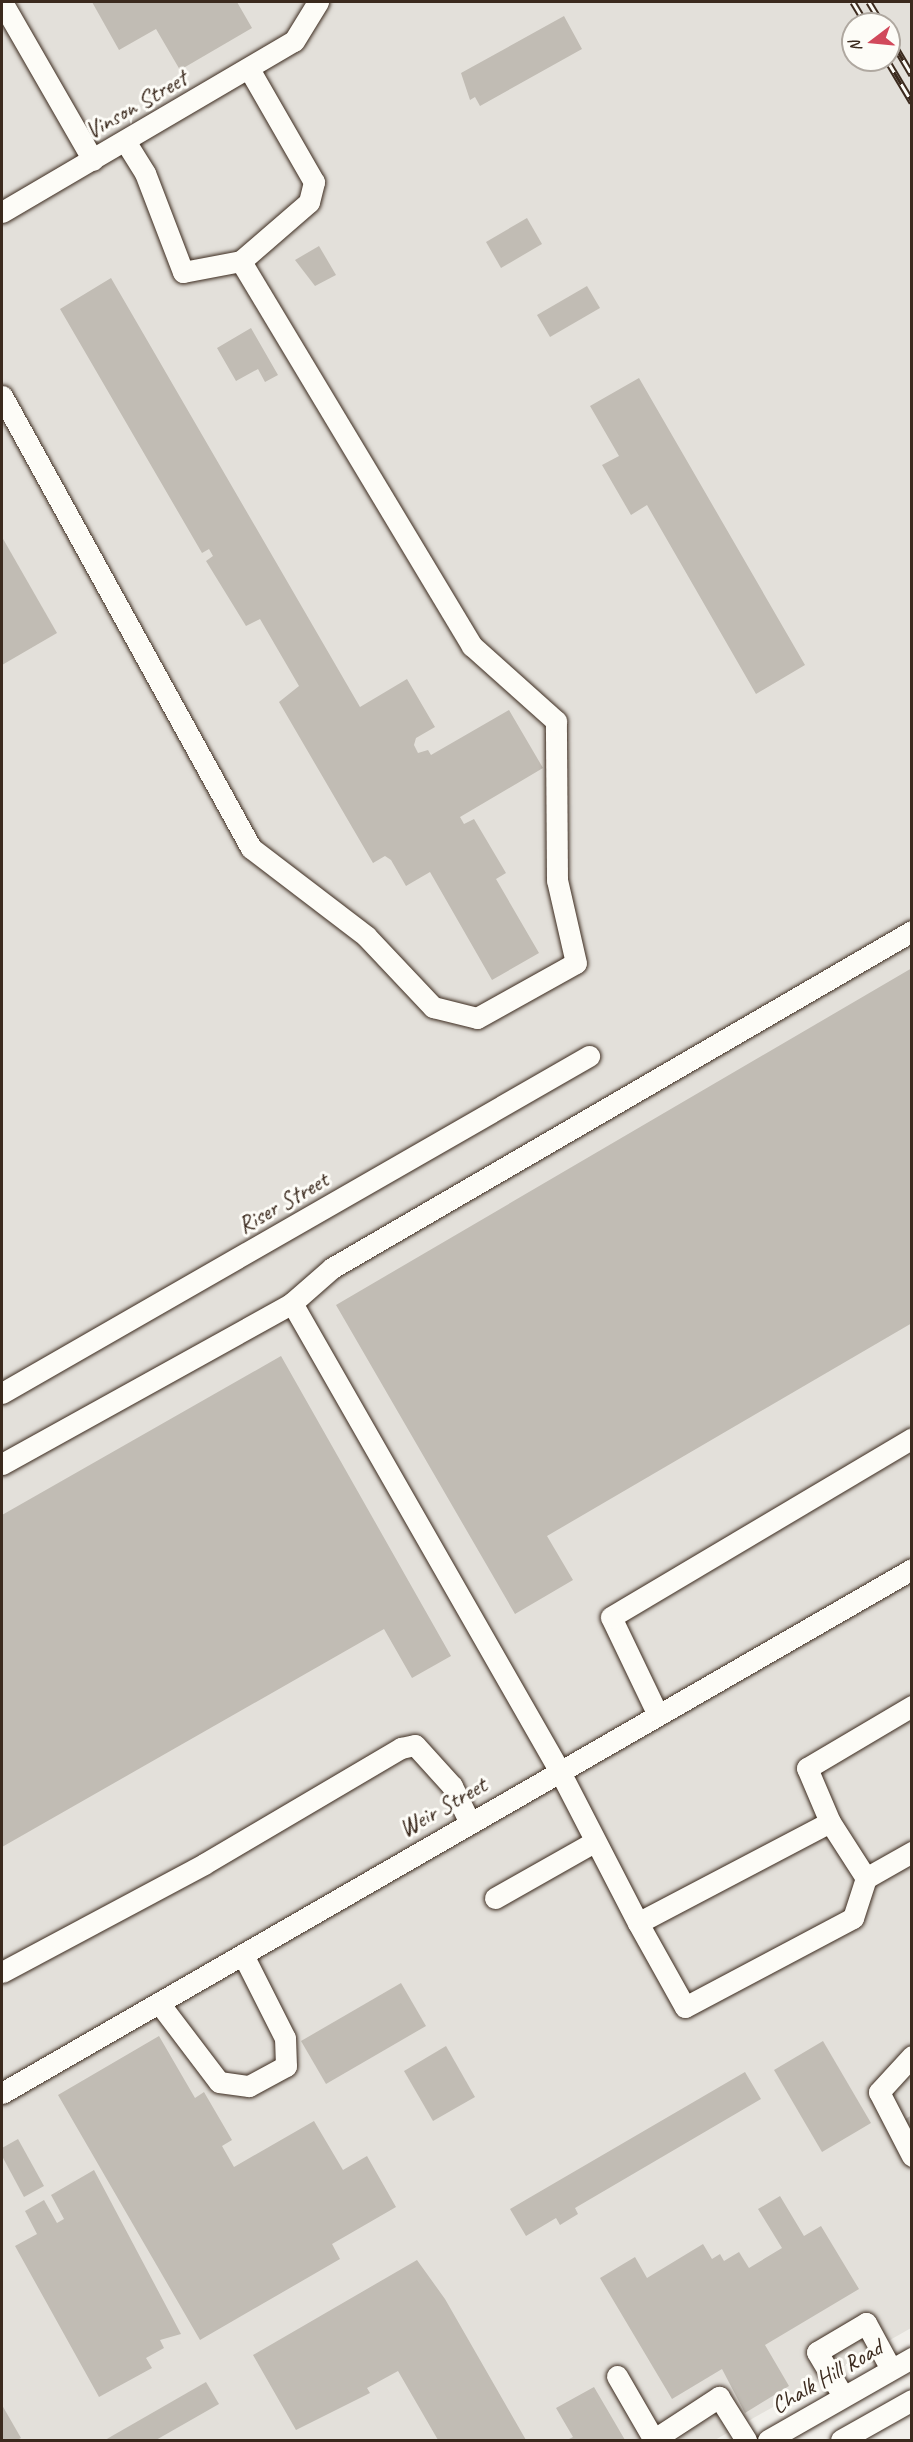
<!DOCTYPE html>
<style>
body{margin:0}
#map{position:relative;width:913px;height:2442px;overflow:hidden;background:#f1efea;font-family:Caveat,sans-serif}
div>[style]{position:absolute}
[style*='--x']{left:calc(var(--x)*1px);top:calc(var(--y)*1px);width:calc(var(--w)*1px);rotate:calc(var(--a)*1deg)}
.built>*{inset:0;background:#e3e0da}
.building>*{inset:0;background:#c1bcb4}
.roads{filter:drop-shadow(0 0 2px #3b2a1e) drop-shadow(0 0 2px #3b2a1e)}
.minor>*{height:21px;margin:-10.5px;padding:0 10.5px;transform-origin:10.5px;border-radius:10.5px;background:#fdfcf7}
.rail>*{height:7px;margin-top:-3.5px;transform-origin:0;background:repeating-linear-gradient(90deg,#fdfcf7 0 14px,#3b2a1e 0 28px);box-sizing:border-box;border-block:2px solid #3b2a1e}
span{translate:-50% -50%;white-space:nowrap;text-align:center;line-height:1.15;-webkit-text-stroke:6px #fdfcf7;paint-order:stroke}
.street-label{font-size:24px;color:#3b2a1e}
.frame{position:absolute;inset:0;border:3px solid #3b2a1e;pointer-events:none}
.north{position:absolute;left:841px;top:12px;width:60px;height:60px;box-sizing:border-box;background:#fdfcf7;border:2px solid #afa8a0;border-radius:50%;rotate:254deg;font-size:16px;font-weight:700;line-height:24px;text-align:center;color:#3b2a1e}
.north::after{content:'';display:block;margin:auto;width:21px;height:27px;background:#d1495b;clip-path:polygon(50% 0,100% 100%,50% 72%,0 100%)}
</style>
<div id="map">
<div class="built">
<i style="clip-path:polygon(evenodd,2px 2px,911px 2px,911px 2328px,715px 2440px,2px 2440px,2px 2px,853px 24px,889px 24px,889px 60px,853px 60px,853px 24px)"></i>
</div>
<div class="building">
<i style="clip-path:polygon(92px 2px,237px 2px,252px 28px,180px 70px,156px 29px,119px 50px)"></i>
<i style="clip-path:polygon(564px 16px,582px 49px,480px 106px,475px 97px,470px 100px,461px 73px)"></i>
<i style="clip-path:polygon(527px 218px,542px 244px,501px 268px,486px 242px)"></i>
<i style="clip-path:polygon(319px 246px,336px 275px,315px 286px,295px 260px)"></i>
<i style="clip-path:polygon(111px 278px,360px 707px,407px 679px,435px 727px,416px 738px,414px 745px,418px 753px,428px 750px,431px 755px,509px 710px,543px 768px,460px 817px,464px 824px,474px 819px,506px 873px,496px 879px,539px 953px,492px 980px,430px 872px,406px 886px,391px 860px,385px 856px,373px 863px,279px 702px,299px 686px,260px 619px,246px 626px,206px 561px,213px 556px,209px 549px,202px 553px,60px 309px)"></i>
<i style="clip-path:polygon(587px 286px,600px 308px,550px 337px,537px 315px)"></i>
<i style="clip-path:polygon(251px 328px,278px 375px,265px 382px,258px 369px,236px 381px,217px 348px)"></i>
<i style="clip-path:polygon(639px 378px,805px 665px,756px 694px,647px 505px,631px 515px,602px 465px,619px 456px,590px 406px)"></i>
<i style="clip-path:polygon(2px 537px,57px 633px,2px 665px)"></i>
<i style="clip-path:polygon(912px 968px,912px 1323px,547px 1536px,573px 1580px,515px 1614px,336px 1305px)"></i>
<i style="clip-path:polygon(281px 1356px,451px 1656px,412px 1678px,384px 1629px,2px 1847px,2px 1515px)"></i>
<i style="clip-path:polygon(401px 1983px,426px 2026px,326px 2084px,301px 2041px)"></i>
<i style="clip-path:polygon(159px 2036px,195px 2098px,204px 2092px,232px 2140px,222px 2146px,234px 2167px,314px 2121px,343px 2170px,367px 2156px,396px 2207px,332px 2244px,340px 2259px,200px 2340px,58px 2095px)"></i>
<i style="clip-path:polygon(823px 2041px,871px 2123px,822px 2152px,774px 2070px)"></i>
<i style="clip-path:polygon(446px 2046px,475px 2097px,433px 2121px,404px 2071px)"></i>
<i style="clip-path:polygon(745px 2072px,761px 2099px,575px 2208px,578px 2214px,560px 2225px,556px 2218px,526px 2236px,510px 2209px)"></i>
<i style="clip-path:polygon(912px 2115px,912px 2138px,902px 2121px)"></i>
<i style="clip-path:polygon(18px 2139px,44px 2186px,24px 2197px,2px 2156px,2px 2148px)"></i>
<i style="clip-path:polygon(94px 2170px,181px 2334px,160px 2340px,164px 2348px,146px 2358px,152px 2368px,99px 2397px,15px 2246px,37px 2234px,25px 2211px,44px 2200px,57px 2223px,64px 2219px,51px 2195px)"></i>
<i style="clip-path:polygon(780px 2196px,804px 2236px,821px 2226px,859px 2289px,765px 2345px,789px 2386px,745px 2413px,722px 2369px,672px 2399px,600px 2278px,635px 2257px,647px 2278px,703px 2244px,712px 2259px,720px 2254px,724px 2261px,739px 2252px,749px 2268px,782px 2248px,758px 2209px)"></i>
<i style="clip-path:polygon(417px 2260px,445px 2299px,526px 2440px,438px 2440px,398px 2371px,367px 2388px,370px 2393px,296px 2430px,253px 2355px)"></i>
<i style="clip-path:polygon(206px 2382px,219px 2404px,156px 2440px,105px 2440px)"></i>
<i style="clip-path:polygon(594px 2387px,625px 2440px,567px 2440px,573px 2437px,556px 2408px)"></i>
<i style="clip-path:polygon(2px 2405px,21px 2438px,17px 2440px,2px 2440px)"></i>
</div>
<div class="roads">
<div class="minor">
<i style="--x:2;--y:2;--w:182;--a:60.1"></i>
<i style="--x:2;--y:212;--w:338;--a:-30.4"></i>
<i style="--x:294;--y:41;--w:46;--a:-58.4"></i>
<i style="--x:241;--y:261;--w:90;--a:-40.9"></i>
<i style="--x:309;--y:202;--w:21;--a:-76"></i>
<i style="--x:314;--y:182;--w:130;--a:-119.9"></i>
<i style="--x:2;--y:396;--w:516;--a:61.15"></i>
<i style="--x:251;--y:848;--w:145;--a:37.4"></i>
<i style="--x:366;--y:936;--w:98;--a:46.7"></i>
<i style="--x:433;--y:1007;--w:45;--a:14"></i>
<i style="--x:477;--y:1018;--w:113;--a:-29.1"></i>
<i style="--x:576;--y:963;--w:85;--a:-102.9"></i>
<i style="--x:557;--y:880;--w:159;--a:-90.4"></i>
<i style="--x:556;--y:721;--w:113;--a:-138.2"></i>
<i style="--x:472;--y:646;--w:449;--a:-121"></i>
<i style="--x:241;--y:261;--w:59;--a:169.3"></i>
<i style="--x:183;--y:272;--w:106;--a:-111"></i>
<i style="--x:145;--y:173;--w:38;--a:-122"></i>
<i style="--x:2;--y:1393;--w:677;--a:-29.86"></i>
<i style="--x:2;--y:1464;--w:332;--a:-29"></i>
<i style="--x:912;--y:1706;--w:122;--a:149.4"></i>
<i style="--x:807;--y:1768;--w:59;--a:66.9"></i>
<i style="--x:830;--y:1822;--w:67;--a:57.3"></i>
<i style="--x:866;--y:1878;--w:53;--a:-29.5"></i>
<i style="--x:657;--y:1713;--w:106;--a:-115.6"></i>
<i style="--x:611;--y:1617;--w:350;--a:-30.7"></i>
<i style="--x:830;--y:1822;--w:217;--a:152.3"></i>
<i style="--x:638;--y:1923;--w:172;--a:-117.3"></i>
<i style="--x:559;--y:1770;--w:538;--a:-119.76"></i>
<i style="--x:292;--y:1303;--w:53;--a:-41.2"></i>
<i style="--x:332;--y:1268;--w:671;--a:-30.16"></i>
<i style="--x:495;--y:1898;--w:114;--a:-29.5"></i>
<i style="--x:638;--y:1923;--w:96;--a:60.8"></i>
<i style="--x:685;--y:2007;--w:190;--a:-27.9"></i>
<i style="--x:853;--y:1918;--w:42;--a:-72"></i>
<i style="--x:2;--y:1972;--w:229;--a:-28.1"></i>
<i style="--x:204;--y:1864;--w:229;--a:-30.5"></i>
<i style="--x:401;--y:1748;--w:14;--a:-12"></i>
<i style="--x:415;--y:1745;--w:55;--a:47.9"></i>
<i style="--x:452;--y:1786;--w:39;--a:64"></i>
<i style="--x:159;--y:2003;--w:99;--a:52.8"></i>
<i style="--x:219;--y:2082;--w:30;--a:8"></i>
<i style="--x:249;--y:2086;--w:42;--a:-28.4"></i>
<i style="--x:286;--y:2066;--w:28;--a:-92"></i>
<i style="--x:285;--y:2038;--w:93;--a:-116.8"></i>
<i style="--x:912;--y:2056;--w:49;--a:132.5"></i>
<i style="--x:879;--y:2092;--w:72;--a:62.7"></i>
<i style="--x:2;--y:2093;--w:1050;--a:-29.93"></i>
<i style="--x:617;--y:2376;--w:74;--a:60"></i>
<i style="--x:843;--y:2396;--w:51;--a:-120.6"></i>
<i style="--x:817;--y:2352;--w:57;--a:-30.6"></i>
<i style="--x:866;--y:2323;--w:52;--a:61.5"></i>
<i style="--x:653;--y:2440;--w:79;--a:-33.1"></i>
<i style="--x:719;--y:2397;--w:51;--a:57.9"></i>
<i style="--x:768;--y:2440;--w:166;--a:-29.7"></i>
<i style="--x:841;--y:2440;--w:81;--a:-29.4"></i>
</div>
</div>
<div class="rail">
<i style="--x:853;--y:2;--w:26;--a:59"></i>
<i style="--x:869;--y:2;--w:26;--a:59"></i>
<i style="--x:889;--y:36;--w:45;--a:59.5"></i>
<i style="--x:887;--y:60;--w:49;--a:59.2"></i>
</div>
<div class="street-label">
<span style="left:136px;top:105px;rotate:-30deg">Vinson Street</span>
<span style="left:283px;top:1203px;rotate:-30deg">Riser Street</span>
<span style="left:443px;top:1807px;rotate:-30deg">Weir Street</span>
<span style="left:827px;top:2377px;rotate:-30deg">Chalk Hill Road</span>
</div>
<div class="frame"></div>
<div class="north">N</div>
</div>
